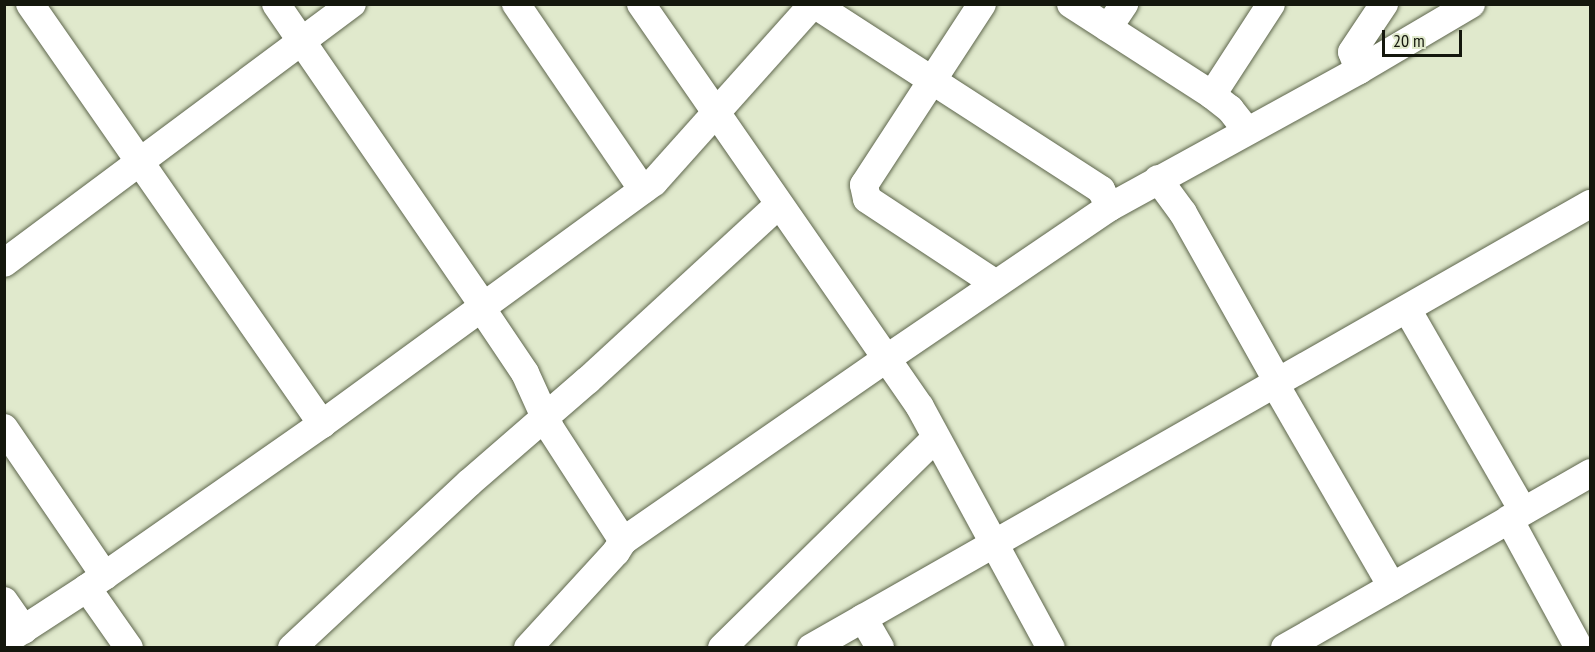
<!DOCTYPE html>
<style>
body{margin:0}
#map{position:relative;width:1595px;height:652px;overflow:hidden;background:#e0e9cc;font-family:"PT Sans Narrow",sans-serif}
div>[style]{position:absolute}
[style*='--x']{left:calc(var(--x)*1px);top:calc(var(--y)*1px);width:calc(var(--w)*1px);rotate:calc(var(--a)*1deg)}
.roads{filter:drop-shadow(0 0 2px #5e664d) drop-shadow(0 0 2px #5e664d)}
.minor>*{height:28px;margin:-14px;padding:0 14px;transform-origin:14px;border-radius:14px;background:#fff}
span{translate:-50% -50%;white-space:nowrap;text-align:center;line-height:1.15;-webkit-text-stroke:4.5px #e0e9cc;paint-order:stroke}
.frame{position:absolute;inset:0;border:6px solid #14170d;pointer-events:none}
.scale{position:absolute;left:1382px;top:30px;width:80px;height:27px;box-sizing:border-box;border:3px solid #14170d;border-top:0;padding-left:8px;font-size:18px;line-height:21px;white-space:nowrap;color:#14170d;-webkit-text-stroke:4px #e0e9cc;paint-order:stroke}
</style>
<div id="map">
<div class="roads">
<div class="minor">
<i style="--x:30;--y:4;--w:512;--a:55.19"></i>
<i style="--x:276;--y:4;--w:368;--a:55.5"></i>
<i style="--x:516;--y:4;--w:225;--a:55.7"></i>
<i style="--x:641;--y:4;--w:490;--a:55.3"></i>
<i style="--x:920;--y:407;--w:274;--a:61.5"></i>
<i style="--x:814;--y:4;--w:342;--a:32.9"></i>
<i style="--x:1101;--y:190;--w:19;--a:62"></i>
<i style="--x:982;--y:4;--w:216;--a:123.1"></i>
<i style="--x:864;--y:185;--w:14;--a:78"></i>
<i style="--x:867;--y:199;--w:154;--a:33.4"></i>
<i style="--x:1071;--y:4;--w:168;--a:32.8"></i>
<i style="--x:1212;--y:95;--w:23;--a:38"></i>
<i style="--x:1230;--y:109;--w:28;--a:52"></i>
<i style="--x:1108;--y:28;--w:29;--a:-56"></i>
<i style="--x:1359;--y:70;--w:19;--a:-111"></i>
<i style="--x:1352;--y:52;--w:58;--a:-56.3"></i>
<i style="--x:1212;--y:95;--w:108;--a:-57"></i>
<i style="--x:1158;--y:179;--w:42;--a:53.7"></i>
<i style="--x:1183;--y:213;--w:194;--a:60.7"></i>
<i style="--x:4;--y:263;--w:434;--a:-36.7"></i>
<i style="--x:482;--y:309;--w:77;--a:56.1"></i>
<i style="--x:525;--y:373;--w:60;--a:65.6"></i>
<i style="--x:550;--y:428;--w:135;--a:57.1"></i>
<i style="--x:1407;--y:309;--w:233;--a:60.1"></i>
<i style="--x:1275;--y:384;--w:234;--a:60"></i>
<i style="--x:4;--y:428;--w:179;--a:55.7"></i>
<i style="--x:1509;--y:519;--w:147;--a:61.5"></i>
<i style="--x:87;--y:588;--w:73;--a:55"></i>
<i style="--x:4;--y:601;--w:35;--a:55"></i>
<i style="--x:863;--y:618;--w:34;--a:60"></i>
<i style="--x:4;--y:642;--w:99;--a:-33"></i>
<i style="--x:87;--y:588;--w:287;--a:-34.9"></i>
<i style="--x:322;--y:424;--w:411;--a:-36.1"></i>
<i style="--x:654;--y:182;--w:239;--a:-48.2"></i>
<i style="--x:292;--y:648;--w:242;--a:-43"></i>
<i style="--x:469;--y:483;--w:157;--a:-40.9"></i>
<i style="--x:588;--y:380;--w:258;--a:-42.6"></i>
<i style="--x:528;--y:648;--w:130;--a:-47.5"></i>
<i style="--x:616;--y:552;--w:13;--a:-58"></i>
<i style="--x:623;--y:541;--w:320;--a:-34.7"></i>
<i style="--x:886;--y:359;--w:271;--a:-34.2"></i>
<i style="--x:1110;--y:207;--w:284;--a:-28.8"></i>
<i style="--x:1359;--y:70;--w:130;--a:-30.5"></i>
<i style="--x:722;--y:648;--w:298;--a:-44.5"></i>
<i style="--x:811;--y:648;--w:897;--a:-29.68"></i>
<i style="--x:1285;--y:648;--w:352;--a:-29.8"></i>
</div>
</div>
<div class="frame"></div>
<div class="scale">20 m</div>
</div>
